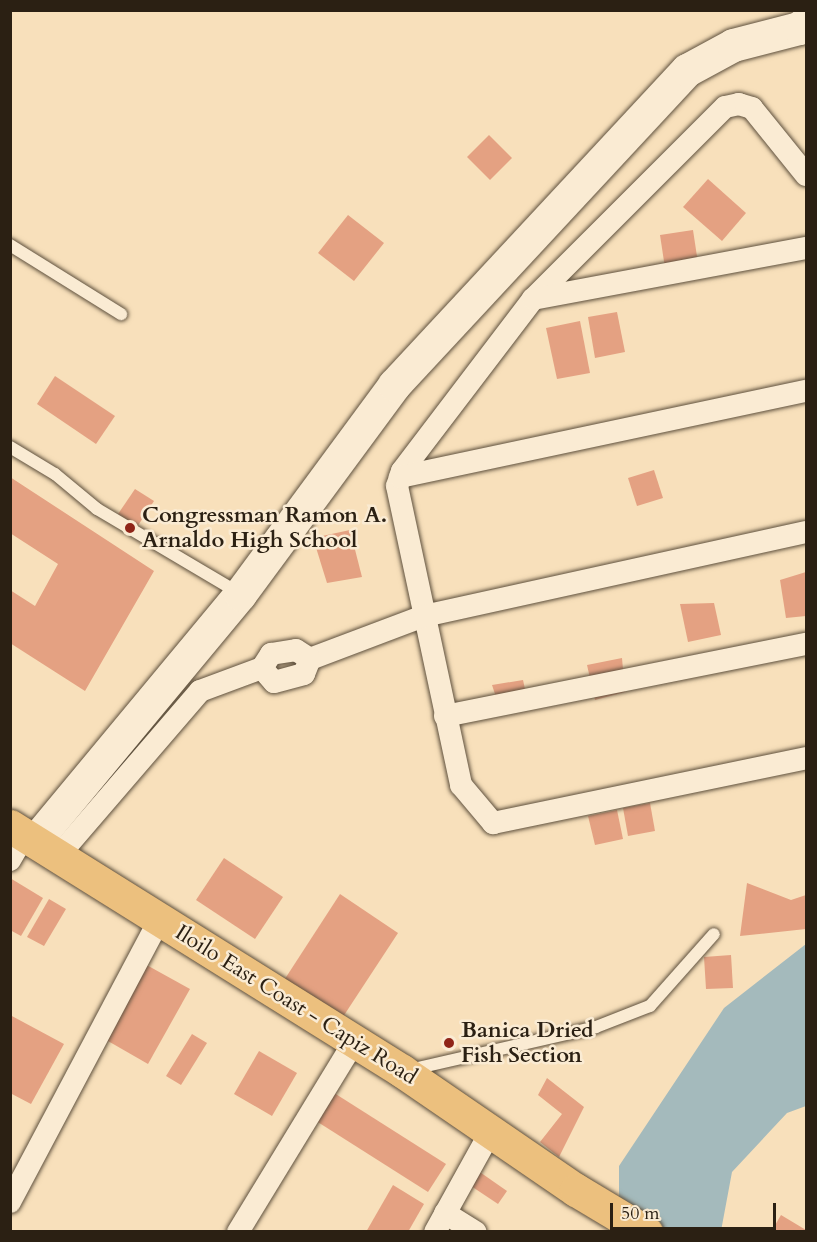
<!DOCTYPE html>
<style>
body{margin:0}
#map{position:relative;width:817px;height:1242px;overflow:hidden;background:#f8e0bb;font-family:Cardo,serif}
div>[style]{position:absolute}
[style*='--x']{left:calc(var(--x)*1px);top:calc(var(--y)*1px);width:calc(var(--w)*1px);rotate:calc(var(--a)*1deg)}
.water>*{inset:0;background:#a4babc}
.building>*{inset:0;background:#e4a182}
.roads{filter:drop-shadow(0 0 2px #5e503d) drop-shadow(0 0 2px #5e503d)}
.lane>*{height:12px;margin:-6px;padding:0 6px;transform-origin:6px;border-radius:6px;background:#faebd3}
.street>*{height:22px;margin:-11px;padding:0 11px;transform-origin:11px;border-radius:11px;background:#faebd3}
.secondary>*{height:33px;margin:-16.5px;padding:0 16.5px;transform-origin:16.5px;border-radius:16.5px;background:#faebd3}
.primary>*{height:33px;margin:-16.5px;padding:0 16.5px;transform-origin:16.5px;border-radius:16.5px;background:#ecc07e}
.dots>*{width:16px;height:16px;translate:-50% -50%;box-sizing:border-box;border:3px solid #faebd3;border-radius:50%}
span{translate:-50% -50%;white-space:nowrap;text-align:center;line-height:1.15;-webkit-text-stroke:5px #faebd3;paint-order:stroke}
.poi-label{font-size:22px;color:#2b2013;font-weight:700}
.left{translate:0 -50%;text-align:left}
.street-label{font-size:22px;color:#2b2013}
.frame{position:absolute;inset:0;border:12px solid #2b2013;pointer-events:none}
.scale{position:absolute;left:610px;top:1203px;width:166px;height:27px;box-sizing:border-box;border:3px solid #2b2013;border-top:0;padding-left:8px;font-size:18px;line-height:21px;white-space:nowrap;color:#2b2013;-webkit-text-stroke:4px #faebd3;paint-order:stroke}
</style>
<div id="map">
<div class="water">
<i style="clip-path:polygon(806px 944px,806px 1106px,787px 1113px,732px 1172px,721px 1231px,619px 1231px,619px 1166px,724px 1008px)"></i>
</div>
<div class="building">
<i style="clip-path:polygon(489px 135px,512px 158px,490px 180px,467px 157px)"></i>
<i style="clip-path:polygon(708px 179px,746px 213px,722px 241px,683px 207px)"></i>
<i style="clip-path:polygon(348px 215px,384px 243px,354px 281px,318px 253px)"></i>
<i style="clip-path:polygon(693px 230px,698px 263px,665px 268px,660px 235px)"></i>
<i style="clip-path:polygon(617px 312px,625px 352px,595px 358px,588px 317px)"></i>
<i style="clip-path:polygon(580px 321px,590px 373px,557px 379px,546px 328px)"></i>
<i style="clip-path:polygon(55px 376px,115px 416px,96px 444px,37px 404px)"></i>
<i style="clip-path:polygon(654px 470px,663px 498px,637px 506px,628px 478px)"></i>
<i style="clip-path:polygon(10px 477px,154px 571px,85px 691px,10px 643px,10px 590px,35px 606px,58px 564px,10px 533px)"></i>
<i style="clip-path:polygon(135px 489px,154px 501px,137px 527px,118px 514px)"></i>
<i style="clip-path:polygon(350px 530px,362px 577px,327px 583px,313px 538px)"></i>
<i style="clip-path:polygon(806px 572px,806px 616px,786px 618px,780px 580px)"></i>
<i style="clip-path:polygon(714px 603px,721px 635px,688px 642px,680px 604px)"></i>
<i style="clip-path:polygon(622px 658px,625px 692px,595px 700px,587px 665px)"></i>
<i style="clip-path:polygon(523px 680px,529px 707px,501px 712px,492px 685px)"></i>
<i style="clip-path:polygon(650px 803px,655px 831px,628px 836px,623px 808px)"></i>
<i style="clip-path:polygon(617px 810px,623px 839px,595px 845px,588px 816px)"></i>
<i style="clip-path:polygon(224px 858px,283px 897px,255px 939px,196px 900px)"></i>
<i style="clip-path:polygon(10px 878px,43px 898px,21px 936px,10px 930px)"></i>
<i style="clip-path:polygon(747px 883px,791px 900px,806px 895px,806px 929px,740px 936px)"></i>
<i style="clip-path:polygon(340px 894px,398px 933px,337px 1026px,279px 988px)"></i>
<i style="clip-path:polygon(49px 899px,66px 909px,44px 946px,27px 937px)"></i>
<i style="clip-path:polygon(731px 955px,733px 988px,706px 989px,704px 957px)"></i>
<i style="clip-path:polygon(143px 963px,190px 989px,148px 1064px,101px 1037px)"></i>
<i style="clip-path:polygon(10px 1015px,64px 1044px,31px 1104px,10px 1093px)"></i>
<i style="clip-path:polygon(192px 1034px,207px 1043px,181px 1085px,166px 1076px)"></i>
<i style="clip-path:polygon(259px 1051px,297px 1073px,272px 1116px,234px 1094px)"></i>
<i style="clip-path:polygon(547px 1078px,584px 1107px,559px 1157px,540px 1142px,562px 1114px,538px 1095px)"></i>
<i style="clip-path:polygon(331px 1091px,446px 1164px,428px 1192px,313px 1119px)"></i>
<i style="clip-path:polygon(474px 1168px,507px 1191px,498px 1204px,468px 1184px)"></i>
<i style="clip-path:polygon(393px 1185px,424px 1204px,408px 1232px,366px 1232px)"></i>
<i style="clip-path:polygon(781px 1215px,806px 1230px,806px 1232px,771px 1232px)"></i>
</div>
<div class="roads">
<div class="lane">
<i style="--x:10;--y:245;--w:131;--a:31.9"></i>
<i style="--x:10;--y:447;--w:52;--a:31"></i>
<i style="--x:55;--y:474;--w:55;--a:39.8"></i>
<i style="--x:97;--y:509;--w:165;--a:30.6"></i>
<i style="--x:409;--y:1070;--w:192;--a:-12.9"></i>
<i style="--x:596;--y:1027;--w:58;--a:-21.3"></i>
<i style="--x:650;--y:1006;--w:96;--a:-48.4"></i>
</div>
<div class="street">
<i style="--x:806;--y:175;--w:86;--a:-128.9"></i>
<i style="--x:752;--y:108;--w:14;--a:-163"></i>
<i style="--x:739;--y:104;--w:14;--a:168"></i>
<i style="--x:725;--y:107;--w:272;--a:135"></i>
<i style="--x:533;--y:299;--w:216;--a:127.3"></i>
<i style="--x:402;--y:471;--w:16;--a:108"></i>
<i style="--x:397;--y:486;--w:306;--a:77.9"></i>
<i style="--x:461;--y:785;--w:50;--a:49.9"></i>
<i style="--x:493;--y:823;--w:320;--a:-11.7"></i>
<i style="--x:533;--y:299;--w:278;--a:-10.6"></i>
<i style="--x:400;--y:477;--w:415;--a:-12"></i>
<i style="--x:310;--y:659;--w:122;--a:-20.7"></i>
<i style="--x:424;--y:616;--w:391;--a:-12.4"></i>
<i style="--x:445;--y:716;--w:368;--a:-11.3"></i>
<i style="--x:59;--y:855;--w:216;--a:-49.3"></i>
<i style="--x:200;--y:691;--w:66;--a:-20.4"></i>
<i style="--x:262;--y:668;--w:17;--a:-57"></i>
<i style="--x:271;--y:654;--w:25;--a:-9"></i>
<i style="--x:296;--y:650;--w:17;--a:33"></i>
<i style="--x:310;--y:659;--w:16;--a:112"></i>
<i style="--x:304;--y:674;--w:31;--a:165"></i>
<i style="--x:274;--y:682;--w:18;--a:-131"></i>
<i style="--x:10;--y:860;--w:30;--a:-60"></i>
<i style="--x:10;--y:1202;--w:320;--a:-62.1"></i>
<i style="--x:445;--y:1213;--w:36;--a:32"></i>
<i style="--x:238;--y:1232;--w:223;--a:-58.6"></i>
<i style="--x:435;--y:1232;--w:115;--a:-61"></i>
</div>
<div class="secondary">
<i style="--x:35;--y:841;--w:321;--a:-50.3"></i>
<i style="--x:240;--y:594;--w:260;--a:-53.6"></i>
<i style="--x:394;--y:385;--w:430;--a:-47.1"></i>
<i style="--x:687;--y:70;--w:52;--a:-28.5"></i>
<i style="--x:733;--y:45;--w:68;--a:-14.4"></i>
<i style="--x:799;--y:28;--w:9;--a:-41"></i>
</div>
<div class="primary">
<i style="--x:10;--y:826;--w:462;--a:32"></i>
<i style="--x:402;--y:1071;--w:211;--a:34.4"></i>
<i style="--x:576;--y:1190;--w:82;--a:31"></i>
</div>
</div>
<div class="dots">
<i style="left:130px;top:528px;background:#8f2418"></i>
<i style="left:449px;top:1043px;background:#8f2418"></i>
</div>
<div class="poi-label">
<span class="left" style="left:142px;top:528px">Congressman Ramon A.<br>Arnaldo High School</span>
<span class="left" style="left:461px;top:1043px">Banica Dried<br>Fish Section</span>
</div>
<div class="street-label">
<span style="left:296px;top:1005px;rotate:32deg">Iloilo East Coast - Capiz Road</span>
</div>
<div class="frame"></div>
<div class="scale">50 m</div>
</div>
